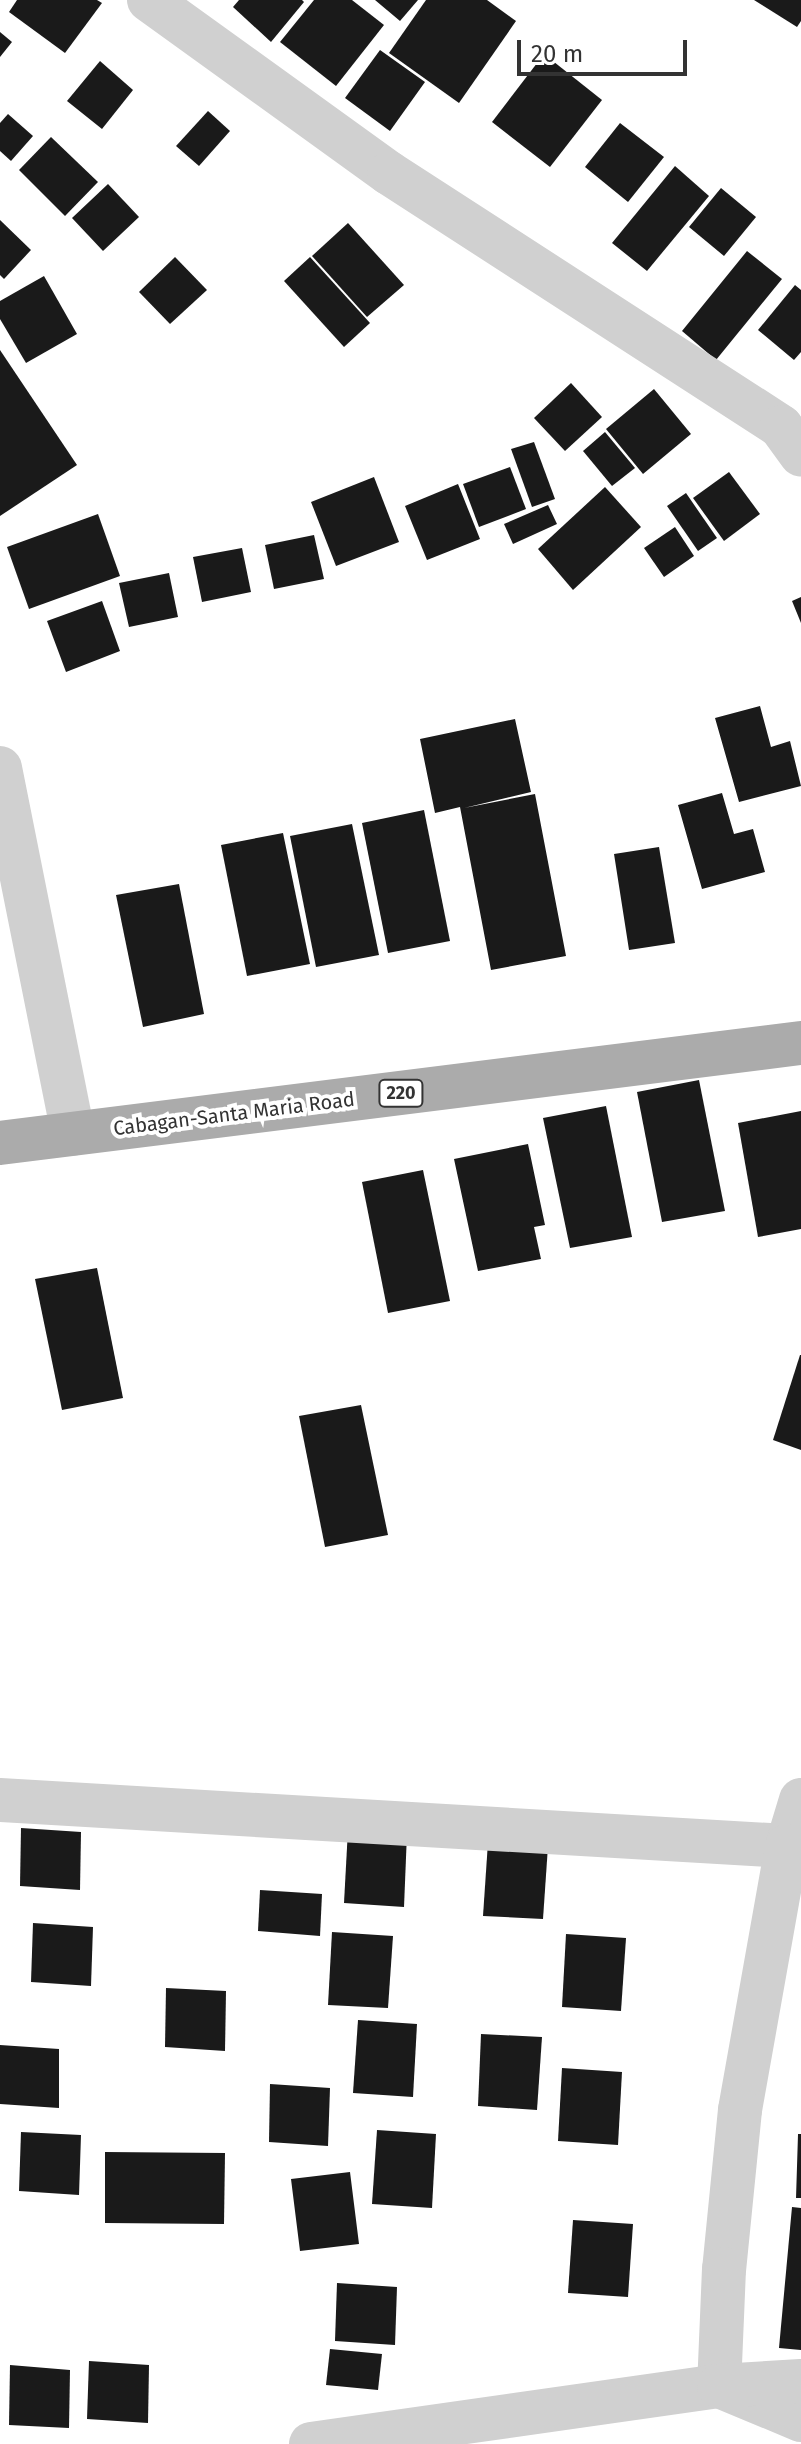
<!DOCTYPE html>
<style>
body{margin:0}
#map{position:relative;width:801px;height:2444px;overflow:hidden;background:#fff;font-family:"Fira Sans",sans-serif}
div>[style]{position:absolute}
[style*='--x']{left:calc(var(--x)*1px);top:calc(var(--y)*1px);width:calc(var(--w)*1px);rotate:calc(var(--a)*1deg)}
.building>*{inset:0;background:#1a1a1a}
.minor>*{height:44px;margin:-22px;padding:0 22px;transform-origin:22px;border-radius:22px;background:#d0d0d0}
.major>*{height:44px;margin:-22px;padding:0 22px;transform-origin:22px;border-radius:22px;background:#ababab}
span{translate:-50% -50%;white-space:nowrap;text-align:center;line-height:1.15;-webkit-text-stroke:8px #fff;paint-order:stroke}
.shield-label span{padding:2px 6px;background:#fff;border:2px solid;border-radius:6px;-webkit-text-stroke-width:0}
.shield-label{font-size:18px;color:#333;font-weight:700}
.street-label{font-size:20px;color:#333}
.scale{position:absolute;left:517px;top:40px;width:170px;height:36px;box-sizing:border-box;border:4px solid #333;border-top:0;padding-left:10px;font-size:24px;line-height:28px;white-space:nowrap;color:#333;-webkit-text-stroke:6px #fff;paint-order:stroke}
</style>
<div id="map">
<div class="building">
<i style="clip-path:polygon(17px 0,97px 0,102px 3px,65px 53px,9px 12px)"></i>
<i style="clip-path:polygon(239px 0,302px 0,304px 2px,271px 42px,233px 7px)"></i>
<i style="clip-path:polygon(314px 0,352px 0,384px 25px,336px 86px,280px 42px)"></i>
<i style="clip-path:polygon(375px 0,418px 0,400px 21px)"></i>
<i style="clip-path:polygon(426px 0,487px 0,516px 21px,459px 103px,389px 53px)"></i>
<i style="clip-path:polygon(754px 0,801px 0,801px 21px,797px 27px)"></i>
<i style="clip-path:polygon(0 32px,12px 42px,0 57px)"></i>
<i style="clip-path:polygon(380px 50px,425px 82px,390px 131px,345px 98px)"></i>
<i style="clip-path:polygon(544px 54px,602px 100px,550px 167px,492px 122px)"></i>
<i style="clip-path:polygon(100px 61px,133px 90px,102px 129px,67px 101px)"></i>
<i style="clip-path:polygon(208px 111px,230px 131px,199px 166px,176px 146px)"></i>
<i style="clip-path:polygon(8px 114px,33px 136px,11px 161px,0 151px,0 123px)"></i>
<i style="clip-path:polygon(620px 123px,664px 157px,628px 202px,585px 167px)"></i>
<i style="clip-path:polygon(51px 137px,98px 182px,65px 216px,19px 170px)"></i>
<i style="clip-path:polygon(675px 166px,709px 196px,647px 271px,612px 243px)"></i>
<i style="clip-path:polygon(108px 184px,139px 217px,103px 251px,72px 218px)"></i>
<i style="clip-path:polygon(721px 188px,756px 217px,724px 256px,689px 227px)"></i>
<i style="clip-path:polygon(0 220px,31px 250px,4px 279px,0 275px)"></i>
<i style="clip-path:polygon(348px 223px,404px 285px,367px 317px,312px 256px)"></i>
<i style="clip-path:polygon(747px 251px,782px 279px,716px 360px,682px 331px)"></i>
<i style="clip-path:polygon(175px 257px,207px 290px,170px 324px,139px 292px)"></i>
<i style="clip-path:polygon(310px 257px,370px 323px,344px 347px,284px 281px)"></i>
<i style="clip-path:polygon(44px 276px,77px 334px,26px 363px,0 319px,0 301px)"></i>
<i style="clip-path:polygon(795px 285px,801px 290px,801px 352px,794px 360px,758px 330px)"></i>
<i style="clip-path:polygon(0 350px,77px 465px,0 516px)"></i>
<i style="clip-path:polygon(571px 383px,602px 417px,565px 451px,534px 418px)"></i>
<i style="clip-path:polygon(654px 389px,691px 434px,643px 474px,606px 429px)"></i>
<i style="clip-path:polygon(605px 432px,635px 468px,612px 486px,583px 451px)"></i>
<i style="clip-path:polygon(534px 442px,555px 499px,532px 507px,511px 449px)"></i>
<i style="clip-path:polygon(510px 467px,526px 509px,479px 527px,463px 484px)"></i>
<i style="clip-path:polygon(729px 472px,760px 514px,724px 541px,693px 498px)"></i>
<i style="clip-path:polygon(374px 477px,399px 542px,336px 566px,311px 502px)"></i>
<i style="clip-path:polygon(458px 484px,480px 539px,427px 560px,405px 506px)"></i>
<i style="clip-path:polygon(605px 487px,641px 527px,573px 590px,538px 549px)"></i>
<i style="clip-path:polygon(686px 493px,717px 538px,698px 551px,667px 506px)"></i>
<i style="clip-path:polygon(548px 505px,557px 524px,513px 544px,504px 524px)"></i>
<i style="clip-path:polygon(98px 514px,120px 576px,29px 609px,7px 547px)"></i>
<i style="clip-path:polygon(675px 527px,694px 556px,664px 577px,644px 548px)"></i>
<i style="clip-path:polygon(314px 535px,324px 579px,274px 589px,265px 545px)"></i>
<i style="clip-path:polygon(242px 548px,251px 592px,202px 602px,193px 557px)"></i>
<i style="clip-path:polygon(169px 573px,178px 617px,129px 627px,119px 583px)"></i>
<i style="clip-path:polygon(801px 597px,801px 623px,792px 601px)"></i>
<i style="clip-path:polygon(102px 601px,120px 651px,66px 672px,47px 621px)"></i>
<i style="clip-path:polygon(760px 706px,771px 747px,790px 741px,801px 786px,739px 802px,715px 718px)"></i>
<i style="clip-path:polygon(515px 719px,531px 792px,464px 808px,535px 794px,566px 956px,491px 970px,460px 807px,435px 813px,420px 739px)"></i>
<i style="clip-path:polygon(722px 793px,734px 834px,753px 829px,765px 872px,702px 889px,678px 805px)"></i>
<i style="clip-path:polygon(424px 810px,450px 941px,388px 953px,362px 823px)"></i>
<i style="clip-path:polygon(352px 824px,379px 955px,316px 967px,290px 836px)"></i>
<i style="clip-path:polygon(283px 833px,310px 964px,247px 976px,221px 845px)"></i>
<i style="clip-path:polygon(659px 847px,675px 943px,629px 950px,614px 854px)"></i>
<i style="clip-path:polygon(179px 884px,204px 1014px,143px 1027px,116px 895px)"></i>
<i style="clip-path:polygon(699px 1080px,725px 1211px,662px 1222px,637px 1092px)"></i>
<i style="clip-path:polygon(606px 1106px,632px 1237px,570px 1248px,543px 1118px)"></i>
<i style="clip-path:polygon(801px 1111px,801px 1229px,758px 1237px,738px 1123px)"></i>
<i style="clip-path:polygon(528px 1144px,545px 1225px,534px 1227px,541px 1259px,478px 1271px,454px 1159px)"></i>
<i style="clip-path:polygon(423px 1170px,450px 1301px,388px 1313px,362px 1182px)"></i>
<i style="clip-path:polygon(97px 1268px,123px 1398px,62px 1410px,35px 1279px)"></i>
<i style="clip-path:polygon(800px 1355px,801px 1355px,801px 1450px,773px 1440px)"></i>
<i style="clip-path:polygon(361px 1405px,388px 1535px,325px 1547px,299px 1416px)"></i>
<i style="clip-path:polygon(21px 1828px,81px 1832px,80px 1890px,20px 1886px)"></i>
<i style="clip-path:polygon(348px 1829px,407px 1833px,404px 1907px,344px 1903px)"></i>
<i style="clip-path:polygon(488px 1842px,548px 1846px,543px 1919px,483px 1916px)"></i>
<i style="clip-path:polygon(260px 1890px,322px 1894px,320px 1936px,258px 1931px)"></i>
<i style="clip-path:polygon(33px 1923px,93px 1927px,91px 1986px,31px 1982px)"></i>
<i style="clip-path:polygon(332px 1932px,393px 1936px,388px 2008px,328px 2005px)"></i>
<i style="clip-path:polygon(566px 1934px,626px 1938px,621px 2011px,562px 2007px)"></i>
<i style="clip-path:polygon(166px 1988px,226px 1991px,225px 2051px,165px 2047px)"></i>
<i style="clip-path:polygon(358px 2020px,417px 2024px,413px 2097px,353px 2093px)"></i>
<i style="clip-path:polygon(481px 2034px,542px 2037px,537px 2110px,478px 2106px)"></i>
<i style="clip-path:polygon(0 2045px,59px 2049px,59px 2108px,0 2104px)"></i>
<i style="clip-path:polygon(562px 2068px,622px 2072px,618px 2145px,558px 2141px)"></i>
<i style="clip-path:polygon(270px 2084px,330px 2088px,328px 2146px,269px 2142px)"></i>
<i style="clip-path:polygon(377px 2130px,436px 2134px,432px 2208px,372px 2204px)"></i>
<i style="clip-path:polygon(21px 2132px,81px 2135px,79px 2195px,19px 2191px)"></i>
<i style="clip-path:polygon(798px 2134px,801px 2134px,801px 2198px,796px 2198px)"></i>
<i style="clip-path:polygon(105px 2152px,225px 2153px,224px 2224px,105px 2223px)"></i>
<i style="clip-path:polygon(350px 2172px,359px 2244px,300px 2251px,291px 2179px)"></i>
<i style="clip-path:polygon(792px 2207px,801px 2208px,801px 2350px,779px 2348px)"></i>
<i style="clip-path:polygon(573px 2220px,633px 2224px,628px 2297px,568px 2293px)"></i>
<i style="clip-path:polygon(337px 2283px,397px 2287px,395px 2345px,335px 2341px)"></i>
<i style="clip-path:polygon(330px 2349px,382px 2354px,378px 2390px,326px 2385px)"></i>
<i style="clip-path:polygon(89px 2361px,149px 2365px,148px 2423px,87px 2419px)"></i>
<i style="clip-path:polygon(10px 2365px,70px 2370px,69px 2428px,9px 2425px)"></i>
</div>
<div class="minor">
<i style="--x:149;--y:0;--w:296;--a:35.8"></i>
<i style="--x:389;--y:173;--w:467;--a:32.9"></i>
<i style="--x:781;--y:427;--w:34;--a:54"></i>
<i style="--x:0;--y:768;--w:373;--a:78.7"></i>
<i style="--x:0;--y:1800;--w:788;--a:3.35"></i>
<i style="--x:801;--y:1800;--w:48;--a:106.9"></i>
<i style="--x:787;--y:1846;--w:268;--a:100.1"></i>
<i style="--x:740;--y:2110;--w:160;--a:95.7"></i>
<i style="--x:724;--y:2269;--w:117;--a:92.4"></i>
<i style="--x:719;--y:2386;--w:89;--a:22.5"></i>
<i style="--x:311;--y:2444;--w:412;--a:-8.1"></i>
<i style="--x:719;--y:2386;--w:82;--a:-3.5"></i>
</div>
<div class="major">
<i style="--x:0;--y:1143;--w:807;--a:-7.12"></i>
</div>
<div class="shield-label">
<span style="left:401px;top:1093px">220</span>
</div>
<div class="street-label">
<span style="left:234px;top:1114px;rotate:-7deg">Cabagan-Santa Maria Road</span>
</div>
<div class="scale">20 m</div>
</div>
